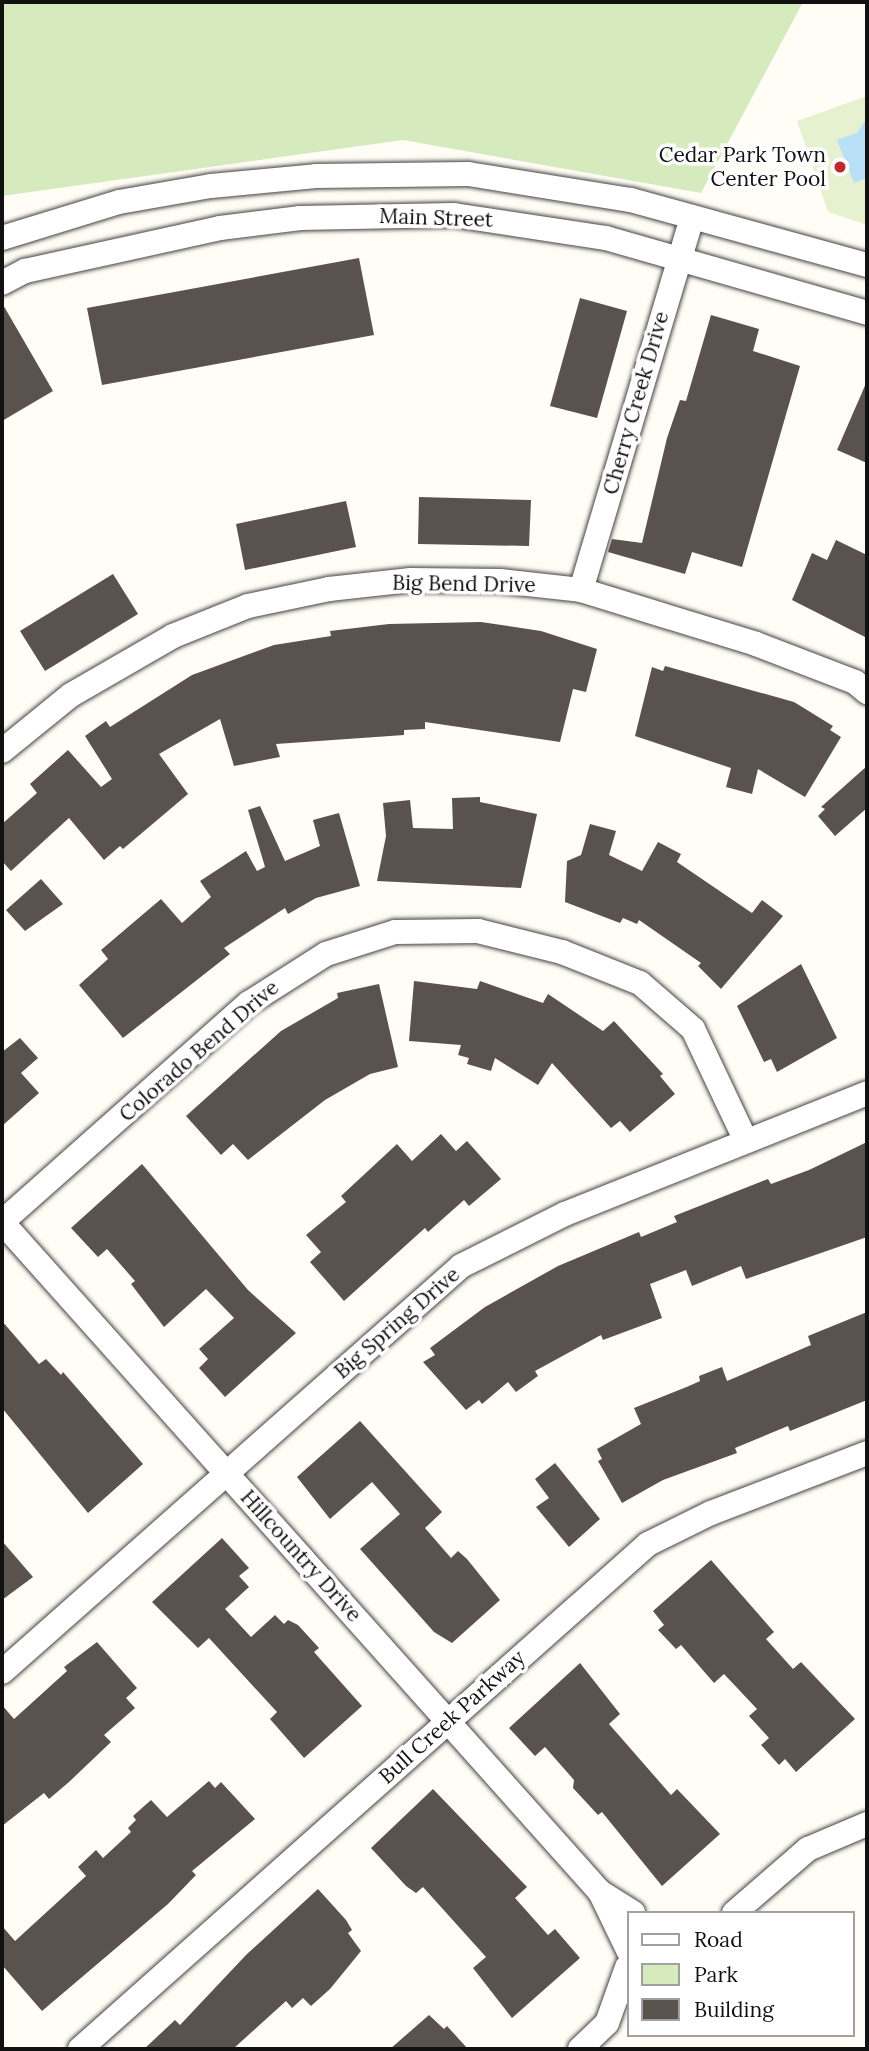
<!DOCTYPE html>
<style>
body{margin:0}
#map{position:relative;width:869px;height:2051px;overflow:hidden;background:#fffdf5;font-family:Lora,serif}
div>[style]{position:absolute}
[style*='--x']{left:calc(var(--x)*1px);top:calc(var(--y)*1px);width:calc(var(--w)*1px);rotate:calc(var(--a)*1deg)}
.green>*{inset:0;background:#d5ebbd}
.pitch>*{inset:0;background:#e6f2cf}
.water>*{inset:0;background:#b9e0f7}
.building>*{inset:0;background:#5a524d}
.roads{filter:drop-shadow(0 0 2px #444) drop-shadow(0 0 2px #444)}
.minor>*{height:24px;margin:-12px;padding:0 12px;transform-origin:12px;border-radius:12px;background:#fff}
.dots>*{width:19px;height:19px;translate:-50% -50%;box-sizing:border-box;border:4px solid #fff;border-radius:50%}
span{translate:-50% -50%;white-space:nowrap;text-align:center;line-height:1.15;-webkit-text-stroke:7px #fff;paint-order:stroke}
.poi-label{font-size:21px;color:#111}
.right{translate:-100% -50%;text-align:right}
.street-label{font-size:21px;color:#111}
.frame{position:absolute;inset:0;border:4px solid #111;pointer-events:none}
.legend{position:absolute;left:627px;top:1911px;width:228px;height:126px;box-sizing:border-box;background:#fff;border:2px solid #a0a0a0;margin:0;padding:9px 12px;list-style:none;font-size:21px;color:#111}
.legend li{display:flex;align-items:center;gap:14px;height:35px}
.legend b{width:35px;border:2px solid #a0a0a0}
</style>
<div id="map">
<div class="green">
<i style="clip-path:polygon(2px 2px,803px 2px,701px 193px,403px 140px,2px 196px)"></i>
</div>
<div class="pitch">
<i style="clip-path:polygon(867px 96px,867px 225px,828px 212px,797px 121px)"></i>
</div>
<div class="water">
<i style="clip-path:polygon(867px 118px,867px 178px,854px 183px,837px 140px,857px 133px)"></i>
</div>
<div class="building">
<i style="clip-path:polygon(359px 258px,374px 335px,102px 385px,87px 308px)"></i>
<i style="clip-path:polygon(580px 298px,627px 311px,597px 418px,550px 406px)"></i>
<i style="clip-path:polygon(2px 303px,53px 391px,2px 421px)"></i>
<i style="clip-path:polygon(711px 315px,759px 329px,753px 351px,800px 366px,742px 567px,692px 552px,685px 574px,608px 552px,612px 539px,642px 543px,667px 438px,680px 400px,686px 401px)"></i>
<i style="clip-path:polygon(867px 381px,867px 463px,837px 450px)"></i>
<i style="clip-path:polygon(419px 497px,531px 500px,529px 546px,418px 544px)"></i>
<i style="clip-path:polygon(346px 501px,356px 547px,245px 570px,236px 524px)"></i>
<i style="clip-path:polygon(836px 540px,867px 555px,867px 638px,792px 600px,812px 553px,827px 560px)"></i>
<i style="clip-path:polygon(113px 574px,138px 614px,45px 671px,20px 631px)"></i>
<i style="clip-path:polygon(481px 622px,541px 631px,597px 649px,586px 692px,573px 689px,560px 742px,425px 722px,425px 729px,404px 730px,404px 735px,276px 744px,280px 757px,234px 766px,220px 719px,159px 754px,188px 794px,123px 849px,120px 846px,104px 860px,69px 818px,11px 871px,2px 861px,2px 824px,37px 793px,30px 784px,68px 750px,101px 787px,112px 779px,85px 736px,106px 721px,110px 727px,192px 675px,274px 645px,331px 636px,330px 631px,389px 624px)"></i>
<i style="clip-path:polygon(665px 666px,794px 702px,833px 726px,830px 730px,841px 737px,805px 797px,758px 769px,752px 794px,726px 787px,731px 768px,635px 736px,652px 667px,663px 671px)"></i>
<i style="clip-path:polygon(867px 766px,867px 808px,835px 836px,818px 816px,825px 809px,821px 807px)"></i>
<i style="clip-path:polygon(480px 797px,480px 802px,537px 814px,521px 888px,377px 881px,386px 836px,383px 803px,410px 800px,413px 828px,453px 829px,452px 798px)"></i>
<i style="clip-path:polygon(260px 806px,285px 861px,320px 846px,313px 820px,339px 813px,360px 886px,316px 898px,288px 914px,285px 908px,224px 948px,230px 954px,123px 1038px,79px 985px,108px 959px,101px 950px,161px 899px,182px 923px,211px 897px,200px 881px,246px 851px,257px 871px,265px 867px,248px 810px)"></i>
<i style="clip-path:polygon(590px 824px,616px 831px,609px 855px,642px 871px,658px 842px,681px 854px,677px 862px,752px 913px,762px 900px,783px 916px,721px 989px,698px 966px,701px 963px,639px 920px,637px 924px,623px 918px,620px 923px,565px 902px,567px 861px,581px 855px)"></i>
<i style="clip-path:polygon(41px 879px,63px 904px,25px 931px,6px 910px)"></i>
<i style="clip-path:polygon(801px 964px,837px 1038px,777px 1072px,771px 1059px,764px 1062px,737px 1006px)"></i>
<i style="clip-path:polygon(414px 981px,477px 989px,480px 981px,543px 1003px,548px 994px,603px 1031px,614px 1021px,663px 1074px,660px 1076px,675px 1094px,630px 1132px,620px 1121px,611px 1128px,552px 1063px,538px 1085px,495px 1058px,491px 1071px,467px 1064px,469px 1058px,458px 1055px,461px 1045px,409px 1041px)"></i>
<i style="clip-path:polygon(379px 984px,398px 1067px,370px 1074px,325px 1100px,248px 1160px,233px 1144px,221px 1155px,186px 1116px,281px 1031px,338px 998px,337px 993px)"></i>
<i style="clip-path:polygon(20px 1038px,38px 1058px,21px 1073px,39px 1093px,2px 1126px,2px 1052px)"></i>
<i style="clip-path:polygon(441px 1134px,456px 1151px,467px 1141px,501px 1179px,469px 1206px,464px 1200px,428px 1232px,425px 1228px,344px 1301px,310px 1262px,321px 1252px,306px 1235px,346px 1202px,341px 1196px,397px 1144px,412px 1161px)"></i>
<i style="clip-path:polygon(867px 1142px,867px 1237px,746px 1279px,741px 1266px,692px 1286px,686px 1270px,650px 1284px,662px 1318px,603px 1340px,601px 1335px,535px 1371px,538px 1376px,516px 1392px,508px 1382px,482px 1404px,479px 1400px,466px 1410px,423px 1362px,435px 1355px,430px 1348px,485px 1307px,558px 1266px,639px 1232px,641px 1237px,677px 1222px,674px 1216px,768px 1179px,771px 1184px,809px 1170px)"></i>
<i style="clip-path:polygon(142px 1164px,248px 1290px,296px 1333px,225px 1397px,199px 1368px,208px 1359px,199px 1349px,234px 1318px,206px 1289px,164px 1327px,131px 1284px,135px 1281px,107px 1249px,98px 1257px,71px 1228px)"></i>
<i style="clip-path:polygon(867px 1312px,867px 1400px,790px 1431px,788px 1426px,735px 1448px,737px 1453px,663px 1480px,622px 1503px,598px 1461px,602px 1459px,597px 1449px,641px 1424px,634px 1408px,689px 1386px,700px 1381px,699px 1376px,722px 1367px,727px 1381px,811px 1345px,808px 1336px)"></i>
<i style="clip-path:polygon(2px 1321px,39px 1364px,46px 1359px,61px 1375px,63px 1372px,143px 1464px,88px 1513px,2px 1408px)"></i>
<i style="clip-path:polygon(360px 1421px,442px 1512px,425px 1528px,451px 1558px,458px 1551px,467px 1559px,500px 1600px,452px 1643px,434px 1632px,360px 1549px,400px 1514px,372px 1482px,330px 1519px,297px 1477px)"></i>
<i style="clip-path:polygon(555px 1463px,600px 1519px,569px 1547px,536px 1507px,549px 1498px,535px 1479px)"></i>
<i style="clip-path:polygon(222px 1538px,249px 1568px,239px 1576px,249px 1587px,225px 1609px,251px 1637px,275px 1615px,284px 1624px,288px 1620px,298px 1625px,319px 1648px,314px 1652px,362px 1706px,304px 1758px,270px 1719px,277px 1712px,209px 1638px,198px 1648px,152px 1602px)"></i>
<i style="clip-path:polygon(2px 1541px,33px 1577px,2px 1600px)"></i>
<i style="clip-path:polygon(711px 1560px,774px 1632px,766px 1639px,793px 1669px,801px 1662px,855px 1719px,796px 1772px,785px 1759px,779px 1765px,761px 1745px,769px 1738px,749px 1716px,757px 1709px,724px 1674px,714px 1683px,681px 1645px,676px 1649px,658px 1630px,664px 1625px,653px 1611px)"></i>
<i style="clip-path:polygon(97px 1642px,137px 1688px,126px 1698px,135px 1708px,104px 1735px,111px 1742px,69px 1782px,49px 1799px,44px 1793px,2px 1826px,2px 1705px,14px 1719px,67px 1671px,64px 1667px)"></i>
<i style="clip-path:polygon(580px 1663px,620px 1714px,609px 1724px,671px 1795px,677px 1789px,720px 1834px,662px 1886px,602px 1812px,598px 1815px,573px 1788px,574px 1780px,545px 1747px,535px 1756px,509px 1728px)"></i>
<i style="clip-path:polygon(209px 1781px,215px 1788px,221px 1782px,255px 1819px,192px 1871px,196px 1875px,168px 1904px,42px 2011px,2px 1965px,2px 1926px,15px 1941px,86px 1876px,78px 1867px,96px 1850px,103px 1858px,131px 1832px,128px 1828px,136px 1820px,133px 1816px,151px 1800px,167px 1817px)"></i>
<i style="clip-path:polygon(433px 1789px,527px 1887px,515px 1898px,548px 1935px,555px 1929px,580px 1958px,512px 2018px,473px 1968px,486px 1957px,423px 1887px,416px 1893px,406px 1886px,371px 1848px)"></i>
<i style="clip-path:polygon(318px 1889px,346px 1920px,352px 1930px,348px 1933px,361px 1951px,330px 1989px,311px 2006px,303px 1998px,292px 2008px,286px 2001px,233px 2049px,144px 2049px,175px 2020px,180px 2025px,246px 1955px)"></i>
<i style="clip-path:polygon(429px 2015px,444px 2029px,447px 2026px,468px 2049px,390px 2049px)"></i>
</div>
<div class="roads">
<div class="minor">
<i style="--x:2;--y:238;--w:122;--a:-17.1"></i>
<i style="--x:119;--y:202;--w:93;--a:-9.9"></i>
<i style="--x:211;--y:186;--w:105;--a:-5.4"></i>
<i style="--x:316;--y:176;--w:152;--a:-0.8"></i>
<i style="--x:468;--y:174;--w:165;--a:9.1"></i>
<i style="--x:631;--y:200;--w:245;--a:15.4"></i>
<i style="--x:2;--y:283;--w:26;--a:-28"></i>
<i style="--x:25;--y:271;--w:200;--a:-12.4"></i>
<i style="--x:220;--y:228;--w:81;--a:-7.1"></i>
<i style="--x:300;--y:218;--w:154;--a:-1.1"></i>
<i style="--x:454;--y:215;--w:154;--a:8.6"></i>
<i style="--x:606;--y:238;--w:272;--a:16"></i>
<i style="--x:581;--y:590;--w:389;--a:-73.4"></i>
<i style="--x:2;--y:751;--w:89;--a:-39.1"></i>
<i style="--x:71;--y:695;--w:118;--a:-30"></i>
<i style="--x:173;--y:636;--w:81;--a:-21.8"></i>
<i style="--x:248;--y:606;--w:83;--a:-11.9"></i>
<i style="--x:329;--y:589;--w:82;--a:-6.3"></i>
<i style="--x:411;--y:580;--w:89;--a:0.6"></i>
<i style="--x:500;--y:581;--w:81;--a:6.3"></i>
<i style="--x:581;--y:590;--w:183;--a:17.1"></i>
<i style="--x:756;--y:644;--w:106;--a:21"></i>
<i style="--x:855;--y:682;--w:16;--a:40"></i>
<i style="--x:2;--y:1222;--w:330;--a:-41.6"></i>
<i style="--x:249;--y:1003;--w:91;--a:-32.5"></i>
<i style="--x:326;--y:954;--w:72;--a:-17.7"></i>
<i style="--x:395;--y:932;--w:83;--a:-0.7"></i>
<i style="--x:478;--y:931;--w:87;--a:14"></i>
<i style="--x:562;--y:952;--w:84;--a:21.7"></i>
<i style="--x:640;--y:983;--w:70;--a:41"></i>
<i style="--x:693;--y:1029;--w:124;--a:64.7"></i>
<i style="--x:2;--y:1222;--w:898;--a:48.25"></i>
<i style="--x:600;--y:1892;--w:39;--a:32"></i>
<i style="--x:2;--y:1672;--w:613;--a:-41.49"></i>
<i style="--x:461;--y:1266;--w:116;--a:-26.6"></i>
<i style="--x:565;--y:1214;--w:325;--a:-21.8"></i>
<i style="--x:600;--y:1892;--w:67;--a:64.2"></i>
<i style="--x:734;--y:1913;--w:98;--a:-40.9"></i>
<i style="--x:808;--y:1849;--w:64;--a:-23"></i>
<i style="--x:80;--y:2049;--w:760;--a:-41.64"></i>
<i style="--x:648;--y:1544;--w:70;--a:-26.2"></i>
<i style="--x:711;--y:1513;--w:167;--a:-21"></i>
<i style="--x:580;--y:2049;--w:37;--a:-44"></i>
<i style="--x:607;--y:2023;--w:59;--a:-70.3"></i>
</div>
</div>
<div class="dots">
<i style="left:840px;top:167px;background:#c4262e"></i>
</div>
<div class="poi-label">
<span class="right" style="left:826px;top:167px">Cedar Park Town<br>Center Pool</span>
</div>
<div class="street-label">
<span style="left:436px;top:218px;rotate:2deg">Main Street</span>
<span style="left:636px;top:403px;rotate:-74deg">Cherry Creek Drive</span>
<span style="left:464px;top:584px;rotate:1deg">Big Bend Drive</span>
<span style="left:199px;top:1051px;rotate:-41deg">Colorado Bend Drive</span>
<span style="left:397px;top:1323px;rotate:-41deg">Big Spring Drive</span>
<span style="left:301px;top:1556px;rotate:48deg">Hillcountry Drive</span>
<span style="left:452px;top:1717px;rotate:-42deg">Bull Creek Parkway</span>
</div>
<div class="frame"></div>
<ul class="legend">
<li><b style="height:9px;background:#fff"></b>Road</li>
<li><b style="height:19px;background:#d5ebbd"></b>Park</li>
<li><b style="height:19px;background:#5a524d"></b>Building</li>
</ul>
</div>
